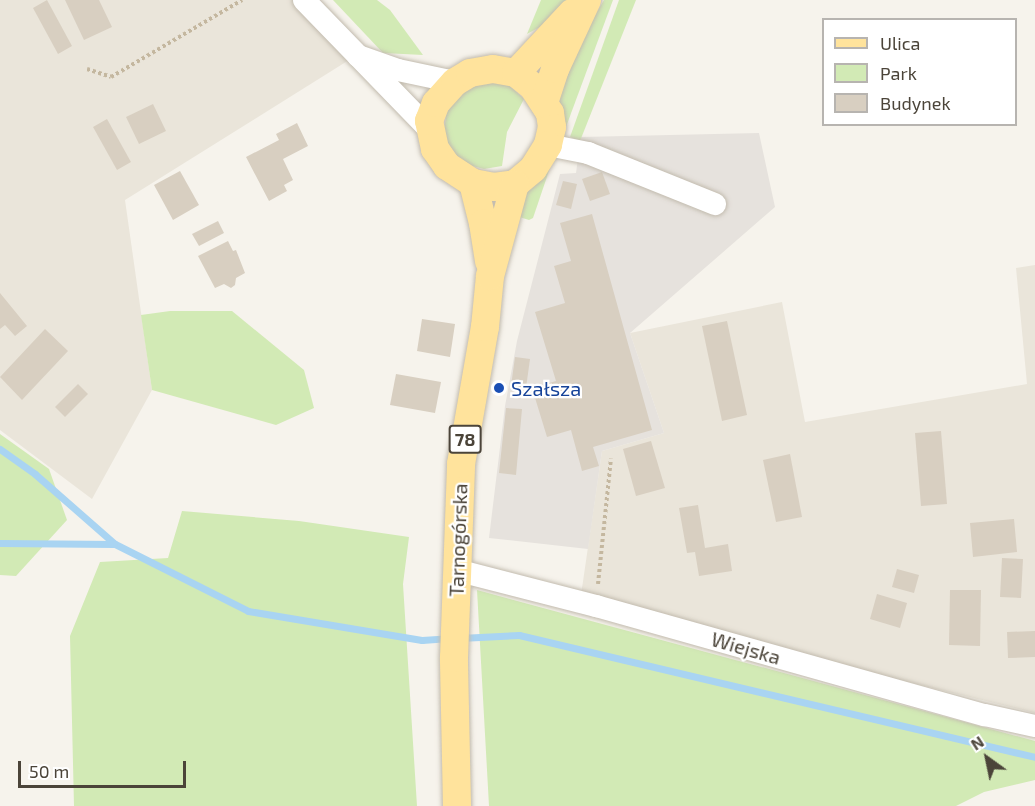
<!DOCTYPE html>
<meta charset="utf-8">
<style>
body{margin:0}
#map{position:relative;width:1035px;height:806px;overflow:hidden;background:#f6f3ec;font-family:"Exo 2",sans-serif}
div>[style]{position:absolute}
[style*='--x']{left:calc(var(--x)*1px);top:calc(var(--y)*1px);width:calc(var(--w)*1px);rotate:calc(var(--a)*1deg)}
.residential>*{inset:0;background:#eae5da}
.industrial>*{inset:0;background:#e6e2dd}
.green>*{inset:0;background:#d2eab5}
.stream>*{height:7px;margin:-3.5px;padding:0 3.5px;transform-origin:3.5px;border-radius:3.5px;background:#a9d4f2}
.building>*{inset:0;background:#d8cfc1}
.path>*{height:4px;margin-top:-2px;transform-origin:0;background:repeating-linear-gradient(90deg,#c4b79f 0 3px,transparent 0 6px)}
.roads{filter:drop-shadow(0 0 2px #c2bbae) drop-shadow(0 0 2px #c2bbae)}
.minor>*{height:22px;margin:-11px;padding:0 11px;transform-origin:11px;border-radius:11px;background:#fff}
.major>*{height:28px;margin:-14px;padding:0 14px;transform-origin:14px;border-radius:14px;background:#ffe39c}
.dots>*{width:16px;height:16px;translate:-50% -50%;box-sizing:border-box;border:3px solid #fff;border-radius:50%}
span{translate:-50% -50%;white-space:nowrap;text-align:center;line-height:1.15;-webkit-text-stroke:4.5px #fff;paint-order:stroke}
.shield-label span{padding:2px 4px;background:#fff;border:2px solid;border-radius:4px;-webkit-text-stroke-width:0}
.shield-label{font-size:18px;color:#4b4439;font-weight:700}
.transit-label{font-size:20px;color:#164399}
.left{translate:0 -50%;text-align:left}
.street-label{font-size:20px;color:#4b4439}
.legend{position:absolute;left:822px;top:18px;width:195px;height:108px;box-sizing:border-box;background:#fff;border:2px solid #b7b4b0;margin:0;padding:8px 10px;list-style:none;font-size:18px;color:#4b4439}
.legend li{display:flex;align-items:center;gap:12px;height:30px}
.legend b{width:30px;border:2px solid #b7b4b0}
.north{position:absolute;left:957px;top:728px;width:60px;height:60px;-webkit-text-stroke:4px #fff;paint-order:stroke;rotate:327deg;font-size:16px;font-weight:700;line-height:24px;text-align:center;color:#4b4439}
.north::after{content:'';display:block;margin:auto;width:21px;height:27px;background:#4b4439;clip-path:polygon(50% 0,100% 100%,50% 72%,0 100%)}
.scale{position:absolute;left:18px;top:761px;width:168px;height:27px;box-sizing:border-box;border:3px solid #4b4439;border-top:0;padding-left:8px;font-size:18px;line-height:21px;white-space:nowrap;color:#4b4439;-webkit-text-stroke:4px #fff;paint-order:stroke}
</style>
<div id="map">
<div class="residential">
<i style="clip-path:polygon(0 0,304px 0,357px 55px,125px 200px,152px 390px,92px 499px,0 430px)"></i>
<i style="clip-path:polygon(1035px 265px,1035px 713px,580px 602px,602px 451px,664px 433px,630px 333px,782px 302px,805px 422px,1027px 384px,1016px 268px)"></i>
</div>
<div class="industrial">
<i style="clip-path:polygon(759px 133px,775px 207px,630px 333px,664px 433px,602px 451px,588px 549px,489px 538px,505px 406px,517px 341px,560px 174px,576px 173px,581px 137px)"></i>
</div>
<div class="green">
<i style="clip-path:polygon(333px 0,377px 0,390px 10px,423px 55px,383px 53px)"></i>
<i style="clip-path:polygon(541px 0,575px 0,571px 10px,527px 34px)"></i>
<i style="clip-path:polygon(604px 0,613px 0,563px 135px,557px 103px,565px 67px)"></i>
<i style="clip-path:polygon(619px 0,636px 0,580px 141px,570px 137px)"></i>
<i style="clip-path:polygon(482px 80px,510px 86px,524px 99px,507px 132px,502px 166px,484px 169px,469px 165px,458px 157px,448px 144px,444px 130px,448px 103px)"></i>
<i style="clip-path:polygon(553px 159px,533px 218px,529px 220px,513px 215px,516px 205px)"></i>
<i style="clip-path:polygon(170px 311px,232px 311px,304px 370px,314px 408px,276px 425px,152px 390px,141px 315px)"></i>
<i style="clip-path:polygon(0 434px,49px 469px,67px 520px,16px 576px,0 575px)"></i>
<i style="clip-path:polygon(182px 511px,299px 521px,409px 537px,403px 584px,417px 806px,74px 806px,70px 636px,100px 562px,168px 558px)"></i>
<i style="clip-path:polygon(477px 590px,1035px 741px,1035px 780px,984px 792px,956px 806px,489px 806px)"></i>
</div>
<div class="stream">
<i style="--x:0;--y:449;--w:43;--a:35.5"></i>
<i style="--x:35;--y:474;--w:106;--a:41.2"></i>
<i style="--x:115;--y:544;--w:149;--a:26.7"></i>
<i style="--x:248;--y:611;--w:176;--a:9.5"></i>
<i style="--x:422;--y:640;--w:27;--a:-4"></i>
<i style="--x:0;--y:543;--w:114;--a:0.5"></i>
<i style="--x:460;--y:638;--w:59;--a:-2.9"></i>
<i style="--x:519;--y:635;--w:530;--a:13.3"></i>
</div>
<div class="building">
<i style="clip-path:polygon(47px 0,72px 46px,58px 54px,33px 8px)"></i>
<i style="clip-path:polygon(65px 0,99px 0,112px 27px,84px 40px)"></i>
<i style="clip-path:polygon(153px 104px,166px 131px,139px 144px,126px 117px)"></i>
<i style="clip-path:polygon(107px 119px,131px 162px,117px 170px,93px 127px)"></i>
<i style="clip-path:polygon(297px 123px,308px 146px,283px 159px,293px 180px,284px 185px,287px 191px,269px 201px,246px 157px,279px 140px,276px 134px)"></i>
<i style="clip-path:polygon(180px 171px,199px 205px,173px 220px,154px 185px)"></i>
<i style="clip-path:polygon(602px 172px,610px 194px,590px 201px,582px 179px)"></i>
<i style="clip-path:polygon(563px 181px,577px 184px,571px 209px,556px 205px)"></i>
<i style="clip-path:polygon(592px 214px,652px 430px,593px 447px,599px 466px,582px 471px,571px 430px,547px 437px,532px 388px,556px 381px,535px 312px,565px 303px,554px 266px,571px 261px,560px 223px)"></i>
<i style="clip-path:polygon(218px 221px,224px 233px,199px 246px,192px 234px)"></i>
<i style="clip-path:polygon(228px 241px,233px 251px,236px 250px,245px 273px,236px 278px,235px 285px,231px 288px,224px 284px,215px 288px,198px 256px)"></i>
<i style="clip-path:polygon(0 293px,27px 326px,15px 336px,5px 325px,0 329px)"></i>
<i style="clip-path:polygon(422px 319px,455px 324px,450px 357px,417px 351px)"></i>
<i style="clip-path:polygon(727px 321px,747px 415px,722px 421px,702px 326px)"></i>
<i style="clip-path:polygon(45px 329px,68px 351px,22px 400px,0 377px)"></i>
<i style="clip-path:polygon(515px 357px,530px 359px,526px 388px,511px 386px)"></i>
<i style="clip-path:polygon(396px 374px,441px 382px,435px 413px,390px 405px)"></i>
<i style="clip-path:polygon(78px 384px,88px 394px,65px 417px,55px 407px)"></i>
<i style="clip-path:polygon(506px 408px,522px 409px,516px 475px,499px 473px)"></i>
<i style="clip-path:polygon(941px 431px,947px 504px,921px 506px,915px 433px)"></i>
<i style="clip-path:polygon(651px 441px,665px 488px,636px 496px,623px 449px)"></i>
<i style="clip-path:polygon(790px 454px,802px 517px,776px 522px,763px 460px)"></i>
<i style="clip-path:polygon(698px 505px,705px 548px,728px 544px,732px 571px,699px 576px,695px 552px,687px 553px,679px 508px)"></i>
<i style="clip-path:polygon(1014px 519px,1017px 552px,973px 557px,970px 523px)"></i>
<i style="clip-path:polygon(1002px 558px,1023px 559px,1021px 598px,1000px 597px)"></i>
<i style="clip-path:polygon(897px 569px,919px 575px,914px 593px,892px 587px)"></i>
<i style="clip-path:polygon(950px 590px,981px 590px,980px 646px,949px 645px)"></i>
<i style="clip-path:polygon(877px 594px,907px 603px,900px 628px,870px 619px)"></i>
<i style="clip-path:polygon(1035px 631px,1035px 657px,1008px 658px,1007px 632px)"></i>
</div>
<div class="path">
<i style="--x:87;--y:69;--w:25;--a:18"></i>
<i style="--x:111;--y:77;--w:152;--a:-30.4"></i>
<i style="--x:598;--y:584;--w:126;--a:-84.1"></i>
</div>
<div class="roads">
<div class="minor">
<i style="--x:304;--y:0;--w:181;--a:45.9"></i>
<i style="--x:358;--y:56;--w:42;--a:19.3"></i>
<i style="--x:398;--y:70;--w:58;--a:11.9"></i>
<i style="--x:548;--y:145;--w:41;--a:11.3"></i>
<i style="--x:588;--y:153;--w:137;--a:21.9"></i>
<i style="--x:456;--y:570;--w:145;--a:14.4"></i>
<i style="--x:596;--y:606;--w:404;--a:15.7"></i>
<i style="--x:985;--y:715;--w:51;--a:12.4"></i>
</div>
<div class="major">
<i style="--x:493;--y:69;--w:23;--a:10"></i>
<i style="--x:516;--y:73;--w:22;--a:39"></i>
<i style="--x:533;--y:87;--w:31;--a:57"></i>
<i style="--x:550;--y:113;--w:14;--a:82"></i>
<i style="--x:552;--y:127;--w:18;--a:103"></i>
<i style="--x:548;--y:145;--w:28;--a:122"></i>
<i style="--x:533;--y:169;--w:23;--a:140"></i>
<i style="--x:515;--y:184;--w:21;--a:172"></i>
<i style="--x:494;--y:187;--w:21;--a:-169"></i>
<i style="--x:473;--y:183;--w:31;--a:-147"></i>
<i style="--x:447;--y:166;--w:21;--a:-125"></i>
<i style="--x:435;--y:149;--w:29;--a:-102"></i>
<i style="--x:429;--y:121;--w:19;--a:-69"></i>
<i style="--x:436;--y:103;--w:28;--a:-48"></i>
<i style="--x:455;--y:82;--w:17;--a:-31"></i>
<i style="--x:470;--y:73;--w:23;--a:-10"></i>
<i style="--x:516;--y:73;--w:82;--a:-47"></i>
<i style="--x:544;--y:103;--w:36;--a:-72"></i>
<i style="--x:555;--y:69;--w:76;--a:-65.1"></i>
<i style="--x:473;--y:183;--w:41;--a:76"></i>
<i style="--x:483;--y:223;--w:39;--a:81"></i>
<i style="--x:457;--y:806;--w:148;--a:-91.2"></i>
<i style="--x:454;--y:658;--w:194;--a:-87.9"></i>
<i style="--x:461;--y:464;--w:139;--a:-80.1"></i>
<i style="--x:485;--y:327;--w:51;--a:-84.4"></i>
<i style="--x:490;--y:276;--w:95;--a:-74.8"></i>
</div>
</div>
<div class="dots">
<i style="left:499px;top:388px;background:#1a4fb4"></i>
</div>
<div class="shield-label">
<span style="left:465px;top:439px">78</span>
</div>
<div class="transit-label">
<span class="left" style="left:511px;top:388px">Szałsza</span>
</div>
<div class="street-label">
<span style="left:458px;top:540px;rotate:-88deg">Tarnogórska</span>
<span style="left:746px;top:648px;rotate:16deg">Wiejska</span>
</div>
<ul class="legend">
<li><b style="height:8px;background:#ffe39c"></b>Ulica</li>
<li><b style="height:16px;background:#d2eab5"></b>Park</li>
<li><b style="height:16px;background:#d8cfc1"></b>Budynek</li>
</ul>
<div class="north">N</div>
<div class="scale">50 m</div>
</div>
